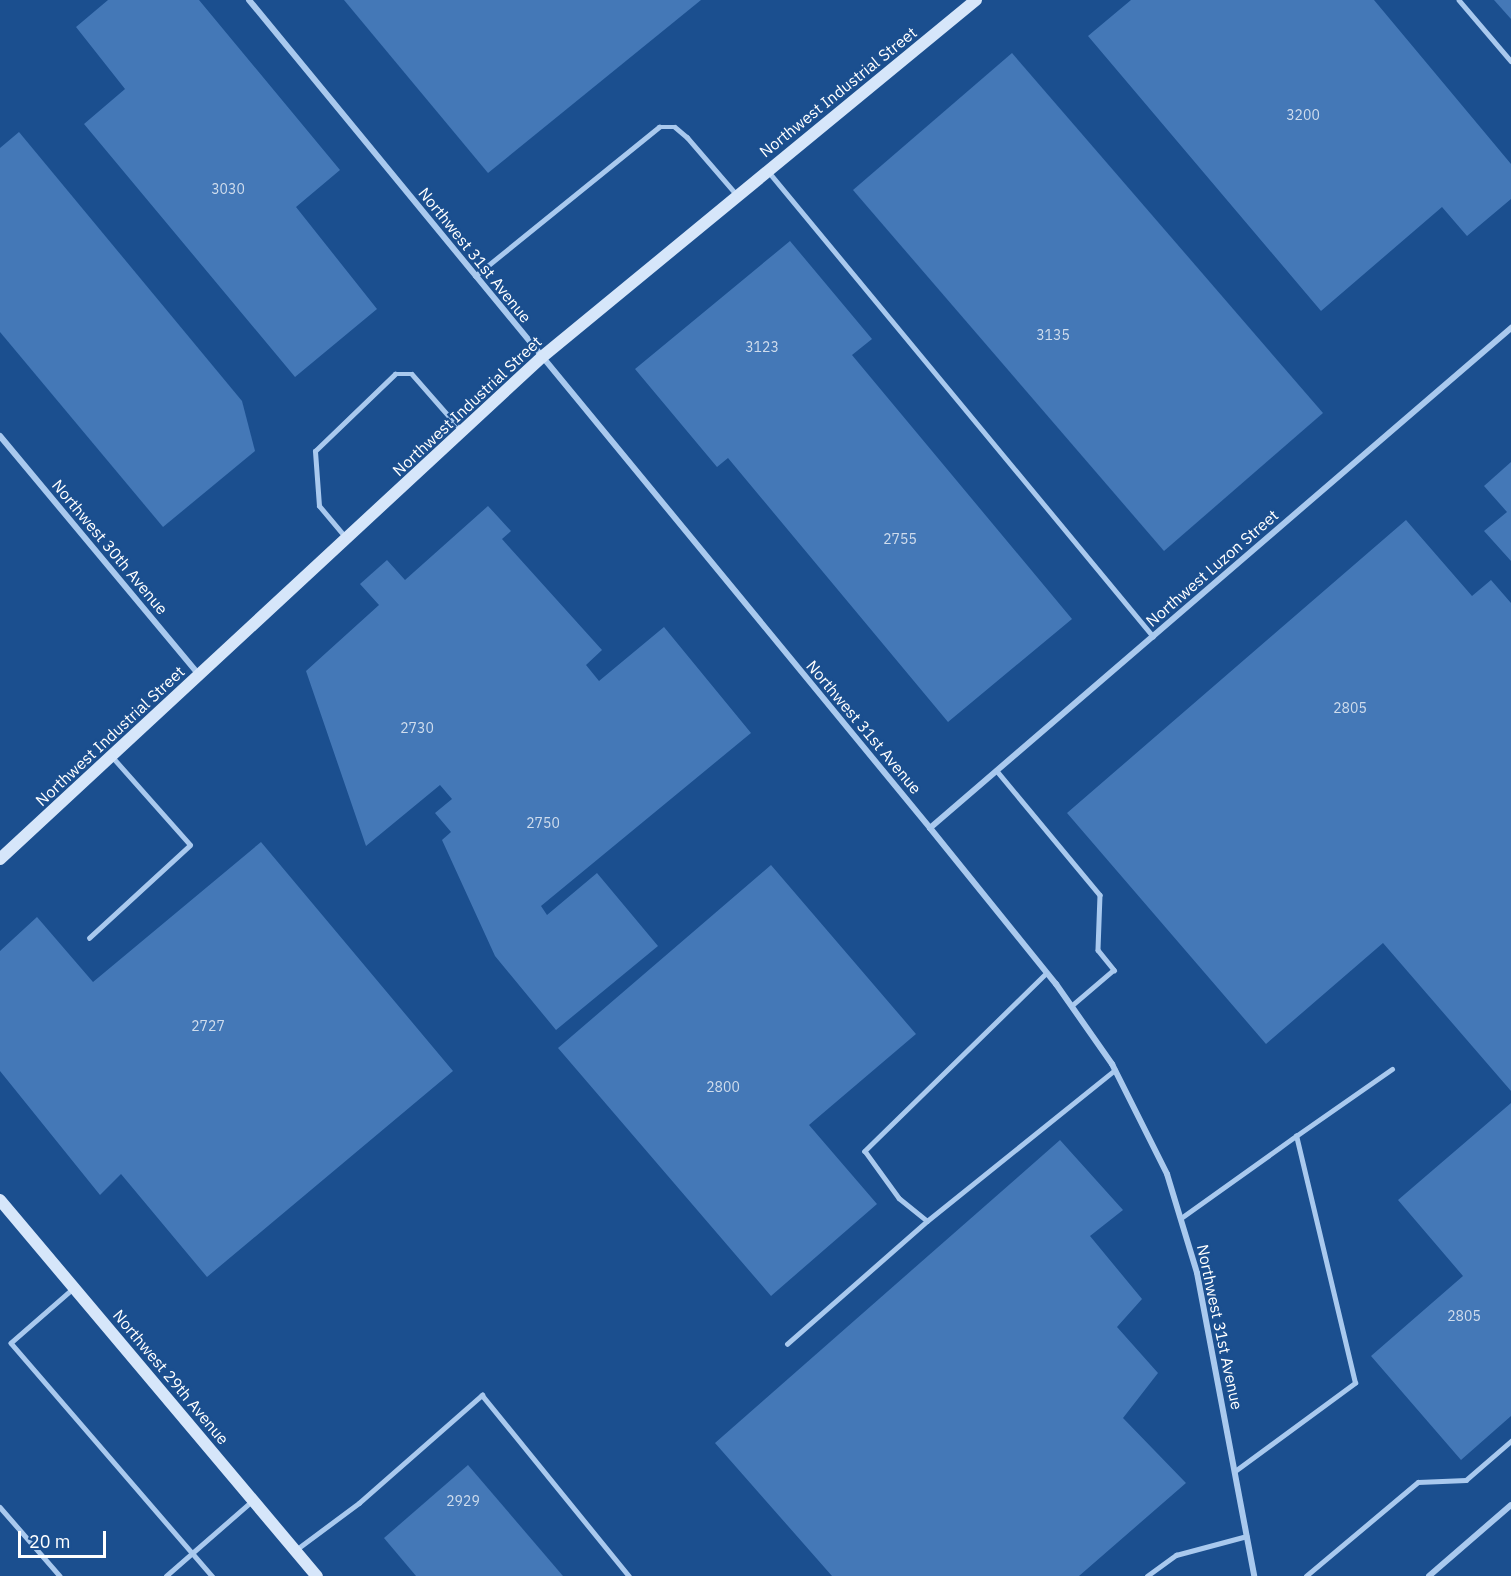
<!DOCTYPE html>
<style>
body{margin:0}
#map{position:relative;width:1511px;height:1576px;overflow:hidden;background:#1b4f8f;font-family:"IBM Plex Sans",sans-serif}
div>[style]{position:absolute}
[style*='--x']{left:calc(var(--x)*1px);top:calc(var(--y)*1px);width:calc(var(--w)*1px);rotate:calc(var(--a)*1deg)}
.building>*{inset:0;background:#4478b7}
.lane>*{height:4.5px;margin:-2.25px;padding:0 2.25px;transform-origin:2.25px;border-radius:2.25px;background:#a9c9ee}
.street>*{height:6px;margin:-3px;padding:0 3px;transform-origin:3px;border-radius:3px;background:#a9c9ee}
.secondary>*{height:12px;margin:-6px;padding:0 6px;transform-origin:6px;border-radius:6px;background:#d6e6fa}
span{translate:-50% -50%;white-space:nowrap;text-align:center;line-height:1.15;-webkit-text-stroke:4.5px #1b4f8f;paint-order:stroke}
.number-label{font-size:14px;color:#d0dded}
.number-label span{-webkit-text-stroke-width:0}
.street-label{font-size:16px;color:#fff}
.scale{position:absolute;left:18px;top:1531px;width:88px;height:27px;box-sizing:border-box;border:3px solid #fff;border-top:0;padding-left:8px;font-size:18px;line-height:21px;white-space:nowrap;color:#fff;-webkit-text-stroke:4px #1b4f8f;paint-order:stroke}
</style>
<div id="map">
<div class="building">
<i style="clip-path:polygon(108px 0,199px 0,340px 170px,296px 207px,377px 309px,295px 377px,84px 124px,125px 89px,76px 27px)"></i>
<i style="clip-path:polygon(344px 0,701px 0,488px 173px)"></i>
<i style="clip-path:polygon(1131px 0,1374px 0,1511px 164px,1511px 199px,1467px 236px,1442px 207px,1321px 311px,1088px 36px)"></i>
<i style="clip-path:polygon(1494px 0,1511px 0,1511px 19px)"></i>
<i style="clip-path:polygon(1012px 53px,1323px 413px,1164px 551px,853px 190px)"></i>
<i style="clip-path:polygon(19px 132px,242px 401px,255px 451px,163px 527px,0 332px,0 148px)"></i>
<i style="clip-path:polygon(790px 241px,872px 339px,852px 355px,1072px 619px,948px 722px,728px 458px,717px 467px,635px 369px)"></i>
<i style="clip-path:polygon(1511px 462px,1511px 561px,1484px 531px,1507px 512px,1484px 486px)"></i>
<i style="clip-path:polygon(488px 506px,511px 531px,502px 539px,602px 650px,586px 665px,599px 681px,664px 627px,751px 733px,541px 906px,547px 915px,597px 873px,658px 946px,556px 1030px,495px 956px,442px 840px,451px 832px,435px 813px,452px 799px,440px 785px,366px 846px,306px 671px,379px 605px,360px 584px,387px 560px,405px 580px)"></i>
<i style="clip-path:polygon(1406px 520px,1472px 596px,1491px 580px,1511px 603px,1511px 1091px,1383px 943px,1266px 1044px,1067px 813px)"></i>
<i style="clip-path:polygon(261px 842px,453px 1071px,207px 1277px,121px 1174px,100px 1195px,0 1071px,0 951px,37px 917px,93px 982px)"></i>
<i style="clip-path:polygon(771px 865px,916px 1034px,809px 1125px,877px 1204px,771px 1296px,558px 1048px)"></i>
<i style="clip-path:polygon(1511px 1103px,1511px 1416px,1461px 1460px,1371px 1356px,1463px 1276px,1398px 1200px)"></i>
<i style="clip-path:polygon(1060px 1140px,1123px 1210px,1090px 1236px,1142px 1299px,1117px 1327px,1158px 1373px,1123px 1418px,1186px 1483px,1079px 1576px,832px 1576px,715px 1443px)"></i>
<i style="clip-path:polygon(468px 1465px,563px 1576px,416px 1576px,384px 1538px)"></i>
</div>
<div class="lane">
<i style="--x:1459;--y:0;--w:80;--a:49.6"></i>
<i style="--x:768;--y:171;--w:604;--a:50.38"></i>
<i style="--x:475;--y:276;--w:237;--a:-39"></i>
<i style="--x:659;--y:127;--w:16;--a:0"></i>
<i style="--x:675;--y:127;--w:16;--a:40"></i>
<i style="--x:687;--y:137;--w:78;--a:49.2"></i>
<i style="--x:345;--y:537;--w:40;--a:-130"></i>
<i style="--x:319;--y:506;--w:55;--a:-94.2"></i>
<i style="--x:315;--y:451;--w:111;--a:-43.9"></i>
<i style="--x:395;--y:374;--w:17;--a:0"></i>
<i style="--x:412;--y:374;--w:74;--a:48.8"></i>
<i style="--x:997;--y:771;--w:161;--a:50.3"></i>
<i style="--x:1100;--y:895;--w:55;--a:92.1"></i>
<i style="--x:1098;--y:950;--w:26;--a:51"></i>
<i style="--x:1114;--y:970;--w:55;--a:139.4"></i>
<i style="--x:89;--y:938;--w:137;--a:-42.6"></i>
<i style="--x:190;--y:845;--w:118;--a:-131.6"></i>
<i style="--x:1047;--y:973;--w:255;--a:135.6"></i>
<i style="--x:865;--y:1151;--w:58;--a:54.1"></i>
<i style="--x:899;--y:1198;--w:36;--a:39"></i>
<i style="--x:927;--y:1221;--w:241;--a:-38.8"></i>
<i style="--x:1181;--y:1218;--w:141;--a:-35.5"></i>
<i style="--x:73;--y:1289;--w:82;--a:138.9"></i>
<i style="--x:11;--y:1343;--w:308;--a:49.2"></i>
<i style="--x:787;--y:1344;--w:186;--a:-41.3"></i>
<i style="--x:1235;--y:1471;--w:149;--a:-36.3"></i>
<i style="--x:1355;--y:1383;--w:254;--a:-103.4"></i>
<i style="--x:1296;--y:1136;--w:117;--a:-34.9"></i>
<i style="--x:0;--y:1507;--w:91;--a:49"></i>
<i style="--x:297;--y:1549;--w:77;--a:-36.6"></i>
<i style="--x:359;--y:1503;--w:164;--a:-41.3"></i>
<i style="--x:482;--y:1395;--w:233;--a:50.9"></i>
<i style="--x:166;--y:1576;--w:116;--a:-41.1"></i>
<i style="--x:1147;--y:1576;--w:36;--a:-36"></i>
<i style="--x:1176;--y:1555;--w:73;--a:-15"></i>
<i style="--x:1306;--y:1576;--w:146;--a:-40"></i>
<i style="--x:1418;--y:1482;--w:48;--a:-2.4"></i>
<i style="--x:1466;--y:1480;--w:60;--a:-40.9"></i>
</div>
<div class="street">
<i style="--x:249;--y:0;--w:1072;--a:50.56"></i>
<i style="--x:930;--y:828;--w:201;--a:51.1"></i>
<i style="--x:1056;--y:984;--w:98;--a:55"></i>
<i style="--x:1112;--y:1064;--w:123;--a:63.4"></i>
<i style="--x:1167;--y:1174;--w:103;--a:73.1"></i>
<i style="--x:1197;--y:1273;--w:308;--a:79.3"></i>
<i style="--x:0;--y:436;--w:311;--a:50.2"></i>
<i style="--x:930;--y:828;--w:767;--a:-40.71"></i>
<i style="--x:1429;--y:1576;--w:108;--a:-40.9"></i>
</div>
<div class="secondary">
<i style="--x:0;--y:859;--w:739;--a:-42.81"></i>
<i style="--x:542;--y:357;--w:562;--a:-39.44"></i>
<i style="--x:0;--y:1200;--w:492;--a:49.9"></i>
</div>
<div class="number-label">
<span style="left:1303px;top:115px">3200</span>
<span style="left:228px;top:189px">3030</span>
<span style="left:1053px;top:335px">3135</span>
<span style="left:762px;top:347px">3123</span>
<span style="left:900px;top:539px">2755</span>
<span style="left:1350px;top:708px">2805</span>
<span style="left:417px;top:728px">2730</span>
<span style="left:543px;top:823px">2750</span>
<span style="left:208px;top:1026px">2727</span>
<span style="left:723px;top:1087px">2800</span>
<span style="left:1464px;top:1316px">2805</span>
<span style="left:463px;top:1501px">2929</span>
</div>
<div class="street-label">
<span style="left:838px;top:92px;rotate:-39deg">Northwest Industrial Street</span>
<span style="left:475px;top:255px;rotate:51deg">Northwest 31st Avenue</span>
<span style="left:467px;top:406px;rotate:-43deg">Northwest Industrial Street</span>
<span style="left:110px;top:547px;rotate:50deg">Northwest 30th Avenue</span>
<span style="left:1212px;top:568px;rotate:-41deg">Northwest Luzon Street</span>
<span style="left:864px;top:727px;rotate:50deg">Northwest 31st Avenue</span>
<span style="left:110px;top:736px;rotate:-43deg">Northwest Industrial Street</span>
<span style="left:1220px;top:1327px;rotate:78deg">Northwest 31st Avenue</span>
<span style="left:171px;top:1377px;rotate:50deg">Northwest 29th Avenue</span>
</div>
<div class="scale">20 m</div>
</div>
